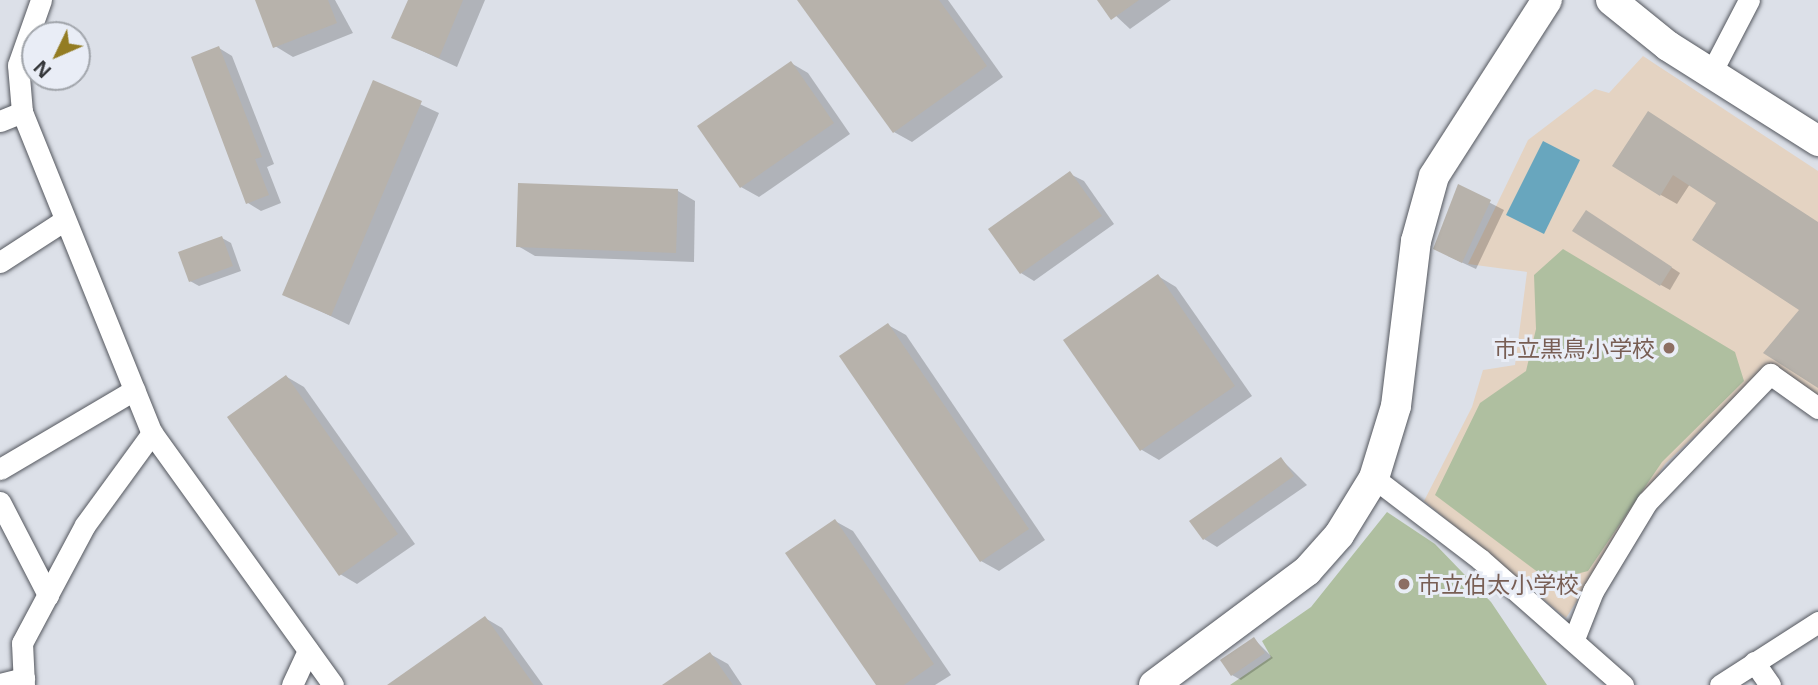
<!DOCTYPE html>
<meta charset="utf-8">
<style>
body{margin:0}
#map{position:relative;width:1818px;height:685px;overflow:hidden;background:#dce0e8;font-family:"Noto Sans","Noto Sans JP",sans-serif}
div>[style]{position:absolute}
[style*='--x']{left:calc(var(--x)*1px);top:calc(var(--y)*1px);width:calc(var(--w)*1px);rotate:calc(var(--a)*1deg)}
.education>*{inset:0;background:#e4d3c2}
.green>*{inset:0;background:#afbfa0}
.water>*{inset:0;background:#68a6be}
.shadow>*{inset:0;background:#0003}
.building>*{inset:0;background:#b7b2ab}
.roads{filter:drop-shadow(0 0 2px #54575e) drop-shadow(0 0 2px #54575e)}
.street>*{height:21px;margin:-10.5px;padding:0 10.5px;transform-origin:10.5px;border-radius:10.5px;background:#fff}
.secondary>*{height:30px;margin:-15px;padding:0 15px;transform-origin:15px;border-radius:15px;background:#fff}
.dots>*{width:19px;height:19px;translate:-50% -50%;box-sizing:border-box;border:4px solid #e9edf6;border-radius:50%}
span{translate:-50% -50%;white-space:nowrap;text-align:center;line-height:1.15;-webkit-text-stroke:6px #e9edf6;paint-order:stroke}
.education-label{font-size:23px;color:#785e54}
.right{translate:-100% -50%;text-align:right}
.left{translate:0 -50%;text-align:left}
.north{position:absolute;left:21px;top:21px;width:70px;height:70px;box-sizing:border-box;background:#e9edf6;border:2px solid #a1a5ab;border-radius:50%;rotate:226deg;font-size:19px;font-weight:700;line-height:28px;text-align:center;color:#36383b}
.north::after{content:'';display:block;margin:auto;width:24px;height:32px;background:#937c23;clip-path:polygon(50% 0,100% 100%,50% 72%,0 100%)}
</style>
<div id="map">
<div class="education">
<i style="clip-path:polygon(1643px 56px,1818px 171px,1818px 401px,1768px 367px,1665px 464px,1566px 618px,1424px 501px,1472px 407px,1483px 370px,1515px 365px,1527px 272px,1468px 264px,1528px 140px,1595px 89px,1609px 93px)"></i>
</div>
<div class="green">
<i style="clip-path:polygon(1563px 249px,1735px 352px,1744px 381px,1662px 462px,1588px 571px,1561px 578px,1543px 576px,1435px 495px,1480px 403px,1526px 371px,1536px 329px,1534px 275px)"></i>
<i style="clip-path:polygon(1387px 512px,1435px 544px,1491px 602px,1547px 685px,1230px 685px,1271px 657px,1262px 641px,1311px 607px)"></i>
</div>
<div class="water">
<i style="clip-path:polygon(1543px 141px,1580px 160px,1544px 234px,1506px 215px)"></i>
</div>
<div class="shadow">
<i style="clip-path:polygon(257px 0,335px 0,353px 33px,293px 57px,275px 46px)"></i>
<i style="clip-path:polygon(410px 0,485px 0,457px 67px,394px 38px)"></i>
<i style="clip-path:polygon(812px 0,948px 0,1003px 77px,912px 142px,894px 132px)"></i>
<i style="clip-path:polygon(1099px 0,1171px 0,1130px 29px)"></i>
<i style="clip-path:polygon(219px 48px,232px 56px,274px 164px,267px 167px,281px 203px,261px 211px,248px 203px)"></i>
<i style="clip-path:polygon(791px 63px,808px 73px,850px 134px,759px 197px,741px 187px)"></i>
<i style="clip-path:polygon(374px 83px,439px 113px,349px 325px,285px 294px)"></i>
<i style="clip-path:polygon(1648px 113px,1818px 223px,1818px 386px,1802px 310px,1718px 203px,1690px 184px,1677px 204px,1661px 195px)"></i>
<i style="clip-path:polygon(1070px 174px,1084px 181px,1114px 224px,1034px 281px,1021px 273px)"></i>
<i style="clip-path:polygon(1459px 187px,1504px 210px,1476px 269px,1448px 256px)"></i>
<i style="clip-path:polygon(678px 191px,695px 201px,694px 262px,535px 256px,518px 246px)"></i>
<i style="clip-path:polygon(1595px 217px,1680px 273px,1670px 290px,1661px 285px)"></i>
<i style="clip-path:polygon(222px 238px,231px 243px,241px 271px,199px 286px,190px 281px)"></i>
<i style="clip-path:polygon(1158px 276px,1176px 287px,1252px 396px,1159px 460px,1142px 450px,1066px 340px)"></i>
<i style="clip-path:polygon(888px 325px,906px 335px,1045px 540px,999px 571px,981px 561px)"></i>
<i style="clip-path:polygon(287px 377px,304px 387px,415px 544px,357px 584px,340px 574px)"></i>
<i style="clip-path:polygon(1281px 459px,1307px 485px,1217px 547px,1204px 539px)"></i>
<i style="clip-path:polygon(835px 521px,853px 531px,951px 675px,935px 685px,878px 685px)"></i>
<i style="clip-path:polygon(485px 618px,502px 628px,543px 685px,390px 685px)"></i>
<i style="clip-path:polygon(1254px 639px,1273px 658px,1241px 680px,1232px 675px)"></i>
<i style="clip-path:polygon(710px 654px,728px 664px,742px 685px,666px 685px)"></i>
</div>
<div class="building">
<i style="clip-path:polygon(255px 0,328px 0,337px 23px,273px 48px)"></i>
<i style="clip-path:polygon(408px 0,463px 0,439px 58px,391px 38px)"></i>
<i style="clip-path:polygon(797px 0,939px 0,987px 66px,893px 133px)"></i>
<i style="clip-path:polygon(1097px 0,1139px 0,1111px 20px)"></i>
<i style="clip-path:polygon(219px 46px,262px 157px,255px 159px,269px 195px,246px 204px,191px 57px)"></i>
<i style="clip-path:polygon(791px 61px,834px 123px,740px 188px,697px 126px)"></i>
<i style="clip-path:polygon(373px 80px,422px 101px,331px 316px,282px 295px)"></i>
<i style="clip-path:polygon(1648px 111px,1818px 222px,1818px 388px,1763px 353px,1799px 310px,1692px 240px,1716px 203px,1673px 175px,1660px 196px,1612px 166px)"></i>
<i style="clip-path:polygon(1070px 171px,1102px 216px,1020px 274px,988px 229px)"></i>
<i style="clip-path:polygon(518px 183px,678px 189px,676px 253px,516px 247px)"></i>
<i style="clip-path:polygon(1458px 184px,1491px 200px,1462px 263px,1433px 249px)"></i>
<i style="clip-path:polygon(1586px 210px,1672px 267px,1660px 286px,1572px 231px)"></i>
<i style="clip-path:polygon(222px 236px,233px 266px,189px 282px,178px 252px)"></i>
<i style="clip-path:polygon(1158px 274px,1235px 386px,1140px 451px,1063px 340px)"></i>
<i style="clip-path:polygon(888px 323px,1029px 529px,980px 562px,839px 356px)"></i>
<i style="clip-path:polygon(286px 375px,398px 534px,339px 576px,227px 417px)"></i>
<i style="clip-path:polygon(1281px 457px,1294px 476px,1203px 540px,1189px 521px)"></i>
<i style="clip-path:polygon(835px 519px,934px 664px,904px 685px,876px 685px,785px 553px)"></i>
<i style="clip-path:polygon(485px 616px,534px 685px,387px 685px)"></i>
<i style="clip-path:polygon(1254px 637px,1265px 653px,1231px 676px,1220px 660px)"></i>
<i style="clip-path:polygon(710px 652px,733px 685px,662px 685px)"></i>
</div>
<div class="roads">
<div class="street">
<i style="--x:41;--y:0;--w:69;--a:109.5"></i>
<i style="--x:18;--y:65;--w:47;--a:85.1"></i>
<i style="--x:22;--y:112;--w:346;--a:68"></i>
<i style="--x:152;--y:433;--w:310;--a:54.3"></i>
<i style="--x:1711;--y:73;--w:82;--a:-62.5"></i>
<i style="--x:0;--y:121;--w:24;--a:-22"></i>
<i style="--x:0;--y:262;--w:77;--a:-32.9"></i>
<i style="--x:0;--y:469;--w:156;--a:-30.5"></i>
<i style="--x:1374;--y:478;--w:133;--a:37.4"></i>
<i style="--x:1480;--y:559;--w:191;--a:41.4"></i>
<i style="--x:0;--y:502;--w:105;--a:62.7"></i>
<i style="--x:1574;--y:639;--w:52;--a:-68.4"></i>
<i style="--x:1593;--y:591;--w:104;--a:-58.8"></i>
<i style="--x:1647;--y:502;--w:178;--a:-46.1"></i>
<i style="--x:1770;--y:374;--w:59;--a:35.3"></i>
<i style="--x:1754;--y:662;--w:28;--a:55"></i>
<i style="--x:0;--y:684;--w:25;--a:-14"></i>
<i style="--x:24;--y:685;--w:42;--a:-92.7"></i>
<i style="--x:22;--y:643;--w:134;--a:-61.9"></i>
<i style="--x:85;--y:525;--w:114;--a:-53.9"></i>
<i style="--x:292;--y:685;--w:38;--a:-65"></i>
<i style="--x:1720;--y:685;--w:117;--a:-32.7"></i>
</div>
<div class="secondary">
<i style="--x:1611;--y:0;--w:73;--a:38.9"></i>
<i style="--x:1668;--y:46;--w:178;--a:32.3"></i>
<i style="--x:1154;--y:685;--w:191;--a:-36.7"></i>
<i style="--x:1307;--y:571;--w:48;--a:-48.4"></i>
<i style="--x:1339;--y:535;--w:67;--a:-58.4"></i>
<i style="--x:1374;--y:478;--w:75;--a:-73"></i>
<i style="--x:1396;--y:406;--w:166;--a:-83.1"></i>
<i style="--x:1416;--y:241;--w:67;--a:-74.5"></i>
<i style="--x:1434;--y:176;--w:209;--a:-57.3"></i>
</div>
</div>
<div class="dots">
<i style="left:1669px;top:348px;background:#8d6e63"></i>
<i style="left:1404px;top:584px;background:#8d6e63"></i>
</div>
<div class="education-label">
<span class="right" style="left:1655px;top:348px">市立黒鳥小学校</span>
<span class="left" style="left:1418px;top:584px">市立伯太小学校</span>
</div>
<div class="north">N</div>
</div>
